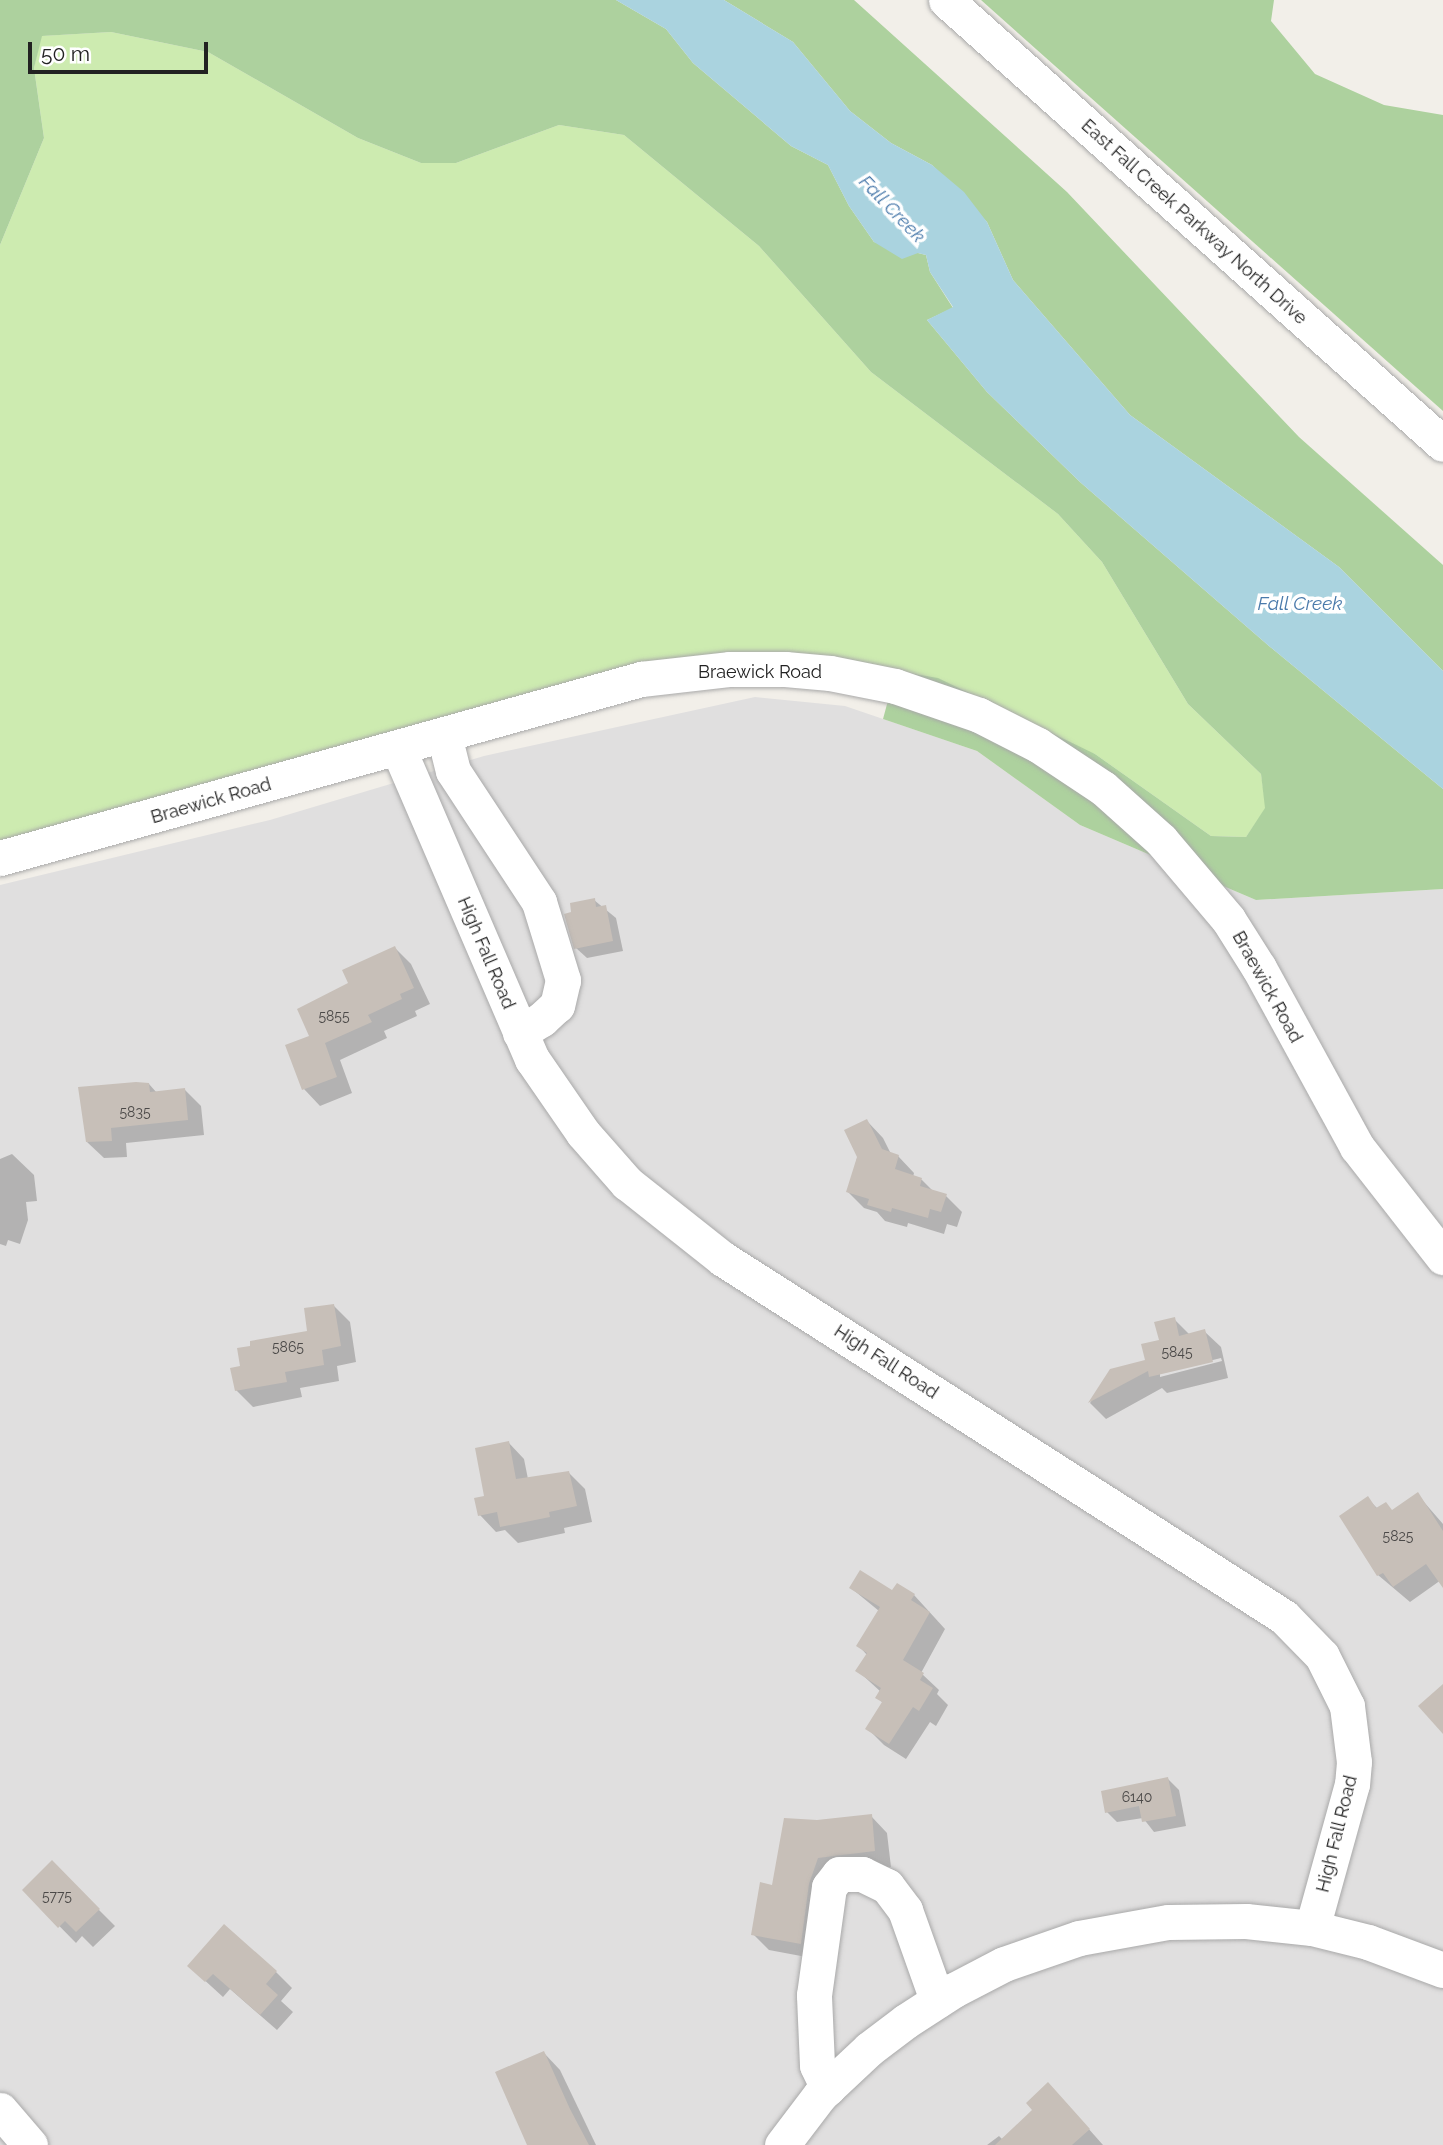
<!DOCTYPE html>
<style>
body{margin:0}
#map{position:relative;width:1443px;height:2145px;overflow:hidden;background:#f2efe9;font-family:Raleway,sans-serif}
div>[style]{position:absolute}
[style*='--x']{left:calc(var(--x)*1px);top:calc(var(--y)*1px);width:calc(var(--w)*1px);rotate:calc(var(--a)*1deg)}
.residential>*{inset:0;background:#e0dfdf}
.grass>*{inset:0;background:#cdebb0}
.forest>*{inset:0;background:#add19e}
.water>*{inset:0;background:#aad3df}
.shadow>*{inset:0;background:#0003}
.building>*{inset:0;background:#c7bfb8}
.roads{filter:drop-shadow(0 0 2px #a9a9a9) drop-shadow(0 0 2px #a9a9a9)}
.minor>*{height:35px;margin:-17.5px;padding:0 17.5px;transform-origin:17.5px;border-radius:17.5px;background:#fff}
span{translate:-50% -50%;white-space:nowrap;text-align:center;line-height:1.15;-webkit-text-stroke:7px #fff;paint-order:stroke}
.number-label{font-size:14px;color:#4b4948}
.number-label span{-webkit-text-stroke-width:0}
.street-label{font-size:18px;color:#222}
.water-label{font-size:19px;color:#4a7aab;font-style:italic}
.scale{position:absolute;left:28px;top:42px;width:180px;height:32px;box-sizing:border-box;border:4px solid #222;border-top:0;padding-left:9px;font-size:21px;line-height:24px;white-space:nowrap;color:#222;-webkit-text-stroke:5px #fff;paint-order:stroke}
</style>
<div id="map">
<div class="residential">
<i style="clip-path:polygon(755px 697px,845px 706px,977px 751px,1080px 825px,1256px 900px,1443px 889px,1443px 2145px,0 2145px,0 885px,270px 820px,484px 756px)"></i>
</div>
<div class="grass">
<i style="clip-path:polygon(111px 32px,208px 52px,358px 138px,421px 163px,456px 163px,559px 125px,624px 135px,759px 246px,871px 372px,1058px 514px,1102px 562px,1188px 704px,1261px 774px,1266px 808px,1246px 837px,1211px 836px,1095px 754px,803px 656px,0 844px,0 245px,44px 138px,34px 68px,41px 36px)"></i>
</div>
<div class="forest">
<i style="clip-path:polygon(0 0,616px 0,666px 29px,693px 63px,738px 101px,791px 146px,828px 165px,849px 206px,874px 242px,926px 255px,930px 272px,953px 308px,927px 320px,987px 392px,1080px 482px,1269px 646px,1443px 789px,1443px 889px,1256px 900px,1080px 825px,977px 751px,883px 719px,896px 671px,938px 678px,1095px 754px,1211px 836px,1246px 837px,1265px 808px,1261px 774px,1188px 704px,1102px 562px,1058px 514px,871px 372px,759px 246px,624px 135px,559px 125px,456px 163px,421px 163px,358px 138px,208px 52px,111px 32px,42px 36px,34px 68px,44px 138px,0 245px)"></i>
<i style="clip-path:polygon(724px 0,854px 0,1067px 192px,1299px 437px,1443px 565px,1443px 671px,1339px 567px,1130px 415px,1013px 280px,987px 222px,932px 165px,891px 143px,850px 111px,793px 42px)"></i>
<i style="clip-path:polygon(981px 0,1274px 0,1271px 21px,1315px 74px,1384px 105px,1443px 115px,1443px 411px)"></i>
</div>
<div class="water">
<i style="clip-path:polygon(616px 0,724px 0,793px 42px,850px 111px,891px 143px,932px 165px,964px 192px,987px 222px,1013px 280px,1130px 415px,1339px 567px,1443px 671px,1443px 789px,1269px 646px,1080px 482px,987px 392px,927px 320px,953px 307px,930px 272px,926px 255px,918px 253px,902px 259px,874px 242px,849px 206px,828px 165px,791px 146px,738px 101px,693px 63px,666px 29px)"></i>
</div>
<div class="shadow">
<i style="clip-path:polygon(594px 900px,616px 918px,623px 951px,587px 958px,576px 948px)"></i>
<i style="clip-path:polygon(395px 948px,411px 964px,430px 1004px,415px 1011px,417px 1016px,384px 1031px,387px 1038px,340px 1060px,352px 1093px,320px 1106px,304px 1089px,287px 1046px,311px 1037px,350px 984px)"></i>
<i style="clip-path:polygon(149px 1084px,157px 1093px,185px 1090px,201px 1106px,204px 1135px,126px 1143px,127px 1157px,104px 1158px,87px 1142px)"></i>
<i style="clip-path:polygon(867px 1121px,883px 1138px,891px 1154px,898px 1156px,914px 1173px,913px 1177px,922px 1180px,934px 1192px,946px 1196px,962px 1212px,957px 1227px,947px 1224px,944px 1234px,908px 1223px,907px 1227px,885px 1221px,877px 1212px,864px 1208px,848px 1192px)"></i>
<i style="clip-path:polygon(12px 1154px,34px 1175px,37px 1201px,26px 1202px,28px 1220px,20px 1244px,8px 1240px,6px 1246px,0 1244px,0 1159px)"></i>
<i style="clip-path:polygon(334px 1306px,350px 1322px,356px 1362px,337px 1366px,339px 1381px,300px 1388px,302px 1397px,253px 1407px,236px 1390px,242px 1368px,309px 1332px)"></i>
<i style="clip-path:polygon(evenodd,1174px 1319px,1190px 1335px,1204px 1331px,1221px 1347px,1228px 1378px,1167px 1393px,1162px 1388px,1106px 1419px,1090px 1403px,1111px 1371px,1147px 1362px,1174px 1319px,1221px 1358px,1222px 1361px,1160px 1377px,1160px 1373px,1221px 1358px)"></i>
<i style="clip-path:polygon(508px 1442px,524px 1459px,528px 1479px,569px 1473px,585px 1489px,592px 1522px,564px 1528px,565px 1533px,518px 1543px,505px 1530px,496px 1532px,480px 1515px)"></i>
<i style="clip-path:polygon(1417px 1494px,1443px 1524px,1443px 1582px,1441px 1580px,1410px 1602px,1378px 1575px,1341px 1517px,1367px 1498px,1378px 1509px,1393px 1511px)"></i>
<i style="clip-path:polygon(851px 1588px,914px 1595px,945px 1629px,921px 1673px,939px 1690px,937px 1694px,948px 1705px,936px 1726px,930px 1722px,906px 1759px,884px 1745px,868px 1729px,883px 1703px,877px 1697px,881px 1692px,858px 1671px,867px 1655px,858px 1645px,879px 1611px)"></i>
<i style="clip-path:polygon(1168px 1779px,1179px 1790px,1186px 1826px,1154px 1832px,1143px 1818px,1117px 1822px,1107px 1812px)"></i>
<i style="clip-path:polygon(871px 1816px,887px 1833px,891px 1867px,834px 1874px,817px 1959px,769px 1950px,753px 1934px,774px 1887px,817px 1822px)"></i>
<i style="clip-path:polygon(52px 1863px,115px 1926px,93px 1947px,82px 1936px,76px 1943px,24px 1890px)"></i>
<i style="clip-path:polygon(189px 1966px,276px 1972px,292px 1988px,281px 2001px,293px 2012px,277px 2030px,230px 1989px,223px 1997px)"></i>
<i style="clip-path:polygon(544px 2053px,560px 2070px,596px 2145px,527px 2145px)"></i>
<i style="clip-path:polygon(1064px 2101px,1103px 2145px,987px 2145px,999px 2136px,1003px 2140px)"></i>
</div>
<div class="building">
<i style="clip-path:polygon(595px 898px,596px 907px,606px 905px,613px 941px,574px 949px,564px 914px,571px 912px,570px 903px)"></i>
<i style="clip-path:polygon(395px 946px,414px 988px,400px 994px,402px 999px,368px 1015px,372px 1022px,325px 1043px,337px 1077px,302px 1090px,285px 1045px,309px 1036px,297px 1009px,348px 983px,342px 970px)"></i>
<i style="clip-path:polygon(136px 1082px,149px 1083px,150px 1092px,185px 1088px,188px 1120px,111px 1128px,112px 1141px,86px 1142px,78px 1087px)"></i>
<i style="clip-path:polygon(867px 1119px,882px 1149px,899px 1155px,895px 1169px,922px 1178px,920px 1186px,947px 1194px,941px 1212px,930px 1209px,928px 1218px,892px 1208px,891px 1212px,867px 1205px,869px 1199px,846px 1192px,857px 1157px,844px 1130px)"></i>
<i style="clip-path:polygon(334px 1304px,341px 1346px,322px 1350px,324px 1365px,285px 1372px,287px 1382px,235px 1391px,230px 1368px,240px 1366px,237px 1348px,250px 1346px,250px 1341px,307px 1331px,304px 1308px)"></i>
<i style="clip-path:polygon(1175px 1317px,1179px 1336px,1205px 1329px,1213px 1362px,1149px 1377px,1148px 1371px,1088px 1403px,1110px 1369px,1145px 1360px,1141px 1344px,1159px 1340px,1154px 1322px)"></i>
<i style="clip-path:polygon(509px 1441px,516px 1479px,569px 1471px,577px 1506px,549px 1512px,550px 1517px,500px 1527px,497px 1512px,478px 1516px,474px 1498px,484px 1496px,475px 1448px)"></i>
<i style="clip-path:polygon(1418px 1492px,1443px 1531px,1443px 1588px,1426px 1564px,1393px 1587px,1383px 1573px,1377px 1576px,1339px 1516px,1368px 1496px,1376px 1508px,1386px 1502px,1392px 1510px)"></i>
<i style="clip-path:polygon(860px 1570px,892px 1590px,897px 1583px,915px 1594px,911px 1600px,930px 1612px,903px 1660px,924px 1673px,920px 1680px,933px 1688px,919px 1711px,913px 1707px,889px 1744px,865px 1729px,882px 1702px,875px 1698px,881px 1688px,855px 1671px,867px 1653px,856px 1646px,880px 1607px,849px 1588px)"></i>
<i style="clip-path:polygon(1443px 1684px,1443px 1734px,1418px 1706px)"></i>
<i style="clip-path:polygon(1168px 1777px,1176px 1816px,1142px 1822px,1139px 1806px,1105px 1813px,1101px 1791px)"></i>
<i style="clip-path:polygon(872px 1814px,875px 1851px,818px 1858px,809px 1884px,801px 1944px,751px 1935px,760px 1882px,772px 1885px,784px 1818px,817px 1820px)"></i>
<i style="clip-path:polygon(52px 1860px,100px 1909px,76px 1932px,65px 1921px,58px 1928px,22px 1890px)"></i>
<i style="clip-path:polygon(224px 1924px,277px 1971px,266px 1984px,278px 1995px,260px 2015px,213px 1974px,205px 1982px,187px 1966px)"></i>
<i style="clip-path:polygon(544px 2051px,570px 2109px,589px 2145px,527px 2145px,495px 2072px)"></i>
<i style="clip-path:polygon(1048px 2082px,1090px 2129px,1072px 2145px,995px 2145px,1032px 2110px,1026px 2103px)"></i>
</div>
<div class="roads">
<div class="minor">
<i style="--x:946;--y:0;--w:666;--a:41.78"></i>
<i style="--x:444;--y:735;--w:37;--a:76"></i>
<i style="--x:453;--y:771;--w:157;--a:56.7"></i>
<i style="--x:539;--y:902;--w:82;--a:72.9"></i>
<i style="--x:563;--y:980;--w:26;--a:103"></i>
<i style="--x:557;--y:1005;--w:21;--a:137"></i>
<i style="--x:542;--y:1019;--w:26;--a:148"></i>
<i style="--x:398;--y:748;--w:339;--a:66.7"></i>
<i style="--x:532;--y:1059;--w:90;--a:55.4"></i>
<i style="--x:583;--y:1133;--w:67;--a:48.7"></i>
<i style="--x:627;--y:1183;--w:122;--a:38.4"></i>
<i style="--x:723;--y:1259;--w:665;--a:32.54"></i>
<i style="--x:1284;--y:1617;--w:54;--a:45.7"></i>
<i style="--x:1322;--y:1656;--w:56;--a:63.4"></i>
<i style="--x:1347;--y:1706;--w:56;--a:82.9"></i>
<i style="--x:1354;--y:1762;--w:22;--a:95"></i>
<i style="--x:1352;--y:1784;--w:149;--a:105.5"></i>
<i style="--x:0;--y:858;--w:666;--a:-15.6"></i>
<i style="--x:641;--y:679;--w:90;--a:-6.4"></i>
<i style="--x:730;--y:669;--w:55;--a:0"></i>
<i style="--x:785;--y:669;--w:45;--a:5.1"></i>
<i style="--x:830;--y:673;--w:66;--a:11.3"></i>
<i style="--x:895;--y:686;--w:89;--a:19"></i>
<i style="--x:979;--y:715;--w:66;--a:27"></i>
<i style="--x:1038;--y:745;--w:78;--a:33.5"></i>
<i style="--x:1103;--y:788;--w:78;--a:41.9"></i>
<i style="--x:1161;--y:840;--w:104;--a:49.7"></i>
<i style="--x:1228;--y:919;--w:58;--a:57.7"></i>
<i style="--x:1259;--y:968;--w:204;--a:61.3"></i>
<i style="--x:1357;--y:1147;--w:140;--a:52"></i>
<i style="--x:828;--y:2088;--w:25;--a:-116"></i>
<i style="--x:817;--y:2065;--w:70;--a:-92.5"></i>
<i style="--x:814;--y:1995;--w:109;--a:-82.1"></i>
<i style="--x:829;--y:1887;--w:16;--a:-52"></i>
<i style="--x:839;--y:1874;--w:23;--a:0"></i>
<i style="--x:862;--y:1874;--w:28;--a:26"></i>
<i style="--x:887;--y:1886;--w:30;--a:53"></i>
<i style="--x:905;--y:1910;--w:96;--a:70.4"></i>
<i style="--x:0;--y:2110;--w:46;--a:49.4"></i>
<i style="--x:782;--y:2145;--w:63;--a:-52.8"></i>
<i style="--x:820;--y:2095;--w:67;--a:-43.2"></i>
<i style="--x:869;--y:2049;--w:46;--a:-37.1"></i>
<i style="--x:906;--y:2021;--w:57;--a:-32.9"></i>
<i style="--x:954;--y:1990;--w:56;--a:-27.5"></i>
<i style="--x:1004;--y:1964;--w:79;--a:-19.1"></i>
<i style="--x:1079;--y:1938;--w:90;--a:-10.2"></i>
<i style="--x:1168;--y:1922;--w:78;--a:-0.7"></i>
<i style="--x:1246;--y:1921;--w:66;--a:6.1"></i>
<i style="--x:1312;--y:1928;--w:58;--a:14"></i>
<i style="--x:1368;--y:1942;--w:80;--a:20.5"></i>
</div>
</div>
<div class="number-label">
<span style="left:334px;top:1016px">5855</span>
<span style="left:135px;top:1112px">5835</span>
<span style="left:288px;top:1347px">5865</span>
<span style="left:1177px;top:1352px">5845</span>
<span style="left:1398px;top:1536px">5825</span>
<span style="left:1137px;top:1797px">6140</span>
<span style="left:57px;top:1896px">5775</span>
</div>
<div class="street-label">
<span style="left:1194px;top:222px;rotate:42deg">East Fall Creek Parkway North Drive</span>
<span style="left:760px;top:672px">Braewick Road</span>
<span style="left:211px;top:801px;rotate:-16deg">Braewick Road</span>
<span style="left:486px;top:953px;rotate:67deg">High Fall Road</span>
<span style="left:1267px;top:987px;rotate:61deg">Braewick Road</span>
<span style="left:886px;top:1362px;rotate:33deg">High Fall Road</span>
<span style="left:1337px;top:1834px;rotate:-76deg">High Fall Road</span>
</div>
<div class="water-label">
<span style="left:892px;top:209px;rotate:46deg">Fall Creek</span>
<span style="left:1300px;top:604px">Fall Creek</span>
</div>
<div class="scale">50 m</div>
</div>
